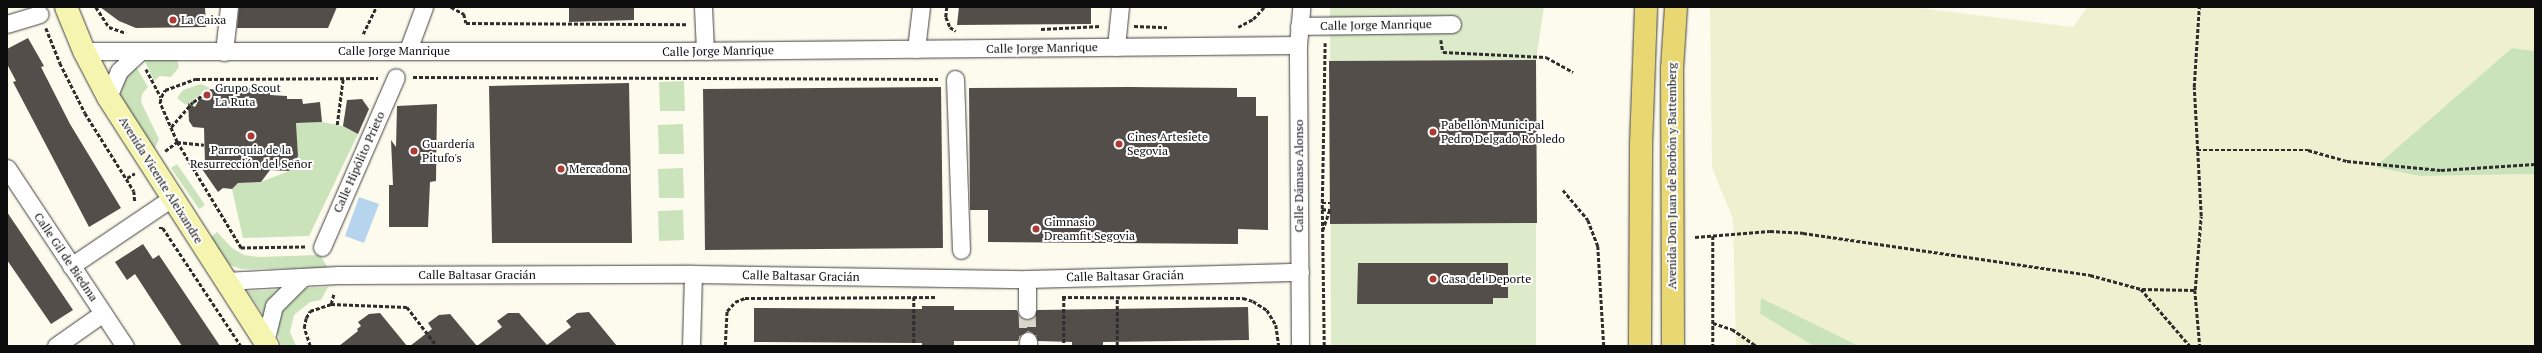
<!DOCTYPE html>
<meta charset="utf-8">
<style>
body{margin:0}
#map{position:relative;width:2542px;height:353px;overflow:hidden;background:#fdfbed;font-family:"PT Serif",serif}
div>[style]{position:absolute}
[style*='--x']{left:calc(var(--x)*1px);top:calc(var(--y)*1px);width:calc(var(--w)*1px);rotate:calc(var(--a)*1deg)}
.farmland>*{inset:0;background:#eff0d0}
.green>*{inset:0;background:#cbe3bb}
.pitch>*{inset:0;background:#ddebcb}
.water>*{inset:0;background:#b7d4ee}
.building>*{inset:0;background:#534e4a}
.street-tunnel>*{height:17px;margin-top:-8.5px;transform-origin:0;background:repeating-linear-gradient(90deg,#d9d7cb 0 17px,transparent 0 25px)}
.path>*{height:2.5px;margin-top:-1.25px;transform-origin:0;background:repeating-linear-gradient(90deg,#2e2e2e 0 4px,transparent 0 6px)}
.roads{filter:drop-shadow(0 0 1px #3f3f3f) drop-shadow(0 0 1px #3f3f3f)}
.street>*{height:17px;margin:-8.5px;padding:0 8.5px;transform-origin:8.5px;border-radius:8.5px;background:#fff}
.secondary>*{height:22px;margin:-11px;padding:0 11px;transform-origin:11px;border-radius:11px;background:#f6f5af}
.primary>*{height:22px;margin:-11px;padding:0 11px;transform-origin:11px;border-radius:11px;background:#e9d871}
.dots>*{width:11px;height:11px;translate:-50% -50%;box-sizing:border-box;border:2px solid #fff;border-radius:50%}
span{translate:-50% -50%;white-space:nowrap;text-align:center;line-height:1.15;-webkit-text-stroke:4px #fff;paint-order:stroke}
.poi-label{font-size:12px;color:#0c0c0c}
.left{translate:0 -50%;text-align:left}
.street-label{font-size:12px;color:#0c0c0c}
.frame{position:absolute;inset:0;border:8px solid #0c0c0c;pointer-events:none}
</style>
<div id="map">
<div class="farmland">
<i style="clip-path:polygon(1710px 7px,1911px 7px,2073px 27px,2087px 7px,2535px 7px,2535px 51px,2512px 48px,2375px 167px,2420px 176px,2535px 174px,2535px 346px,1859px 346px,1761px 298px,1760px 314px,1814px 346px,1736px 346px,1733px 219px,1712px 168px)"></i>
</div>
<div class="green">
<i style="clip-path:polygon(2512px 48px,2535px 51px,2535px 174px,2420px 176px,2375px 167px)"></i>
<i style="clip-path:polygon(144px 59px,177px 59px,179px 67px,171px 77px,160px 76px,154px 81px)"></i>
<i style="clip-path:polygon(134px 63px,148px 87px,142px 94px,141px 102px,159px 139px,153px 152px,119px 96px,119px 87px)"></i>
<i style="clip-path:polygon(684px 81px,685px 111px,660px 111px,659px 82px)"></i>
<i style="clip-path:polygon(201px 84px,210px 88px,186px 105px,177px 98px,183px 90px)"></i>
<i style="clip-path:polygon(322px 122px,343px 126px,358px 134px,309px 236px,243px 238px,232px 189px,238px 183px,261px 182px,289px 171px,298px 156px,296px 123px)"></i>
<i style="clip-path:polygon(683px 124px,684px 154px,659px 154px,658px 125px)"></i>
<i style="clip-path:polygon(177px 164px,205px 205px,199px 209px,171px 168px)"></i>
<i style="clip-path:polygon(683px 168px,684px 198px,659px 198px,658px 169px)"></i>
<i style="clip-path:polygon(683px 210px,684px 240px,659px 241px,658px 211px)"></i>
<i style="clip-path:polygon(217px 232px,232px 248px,244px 255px,258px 257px,320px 255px,328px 268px,241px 269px,230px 265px,210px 238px)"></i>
<i style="clip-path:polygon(328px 287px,321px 300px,310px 302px,294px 315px,290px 332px,296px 346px,282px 346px,276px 330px,280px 309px,293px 293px,304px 288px)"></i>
<i style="clip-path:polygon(278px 290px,265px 317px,247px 291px)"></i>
<i style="clip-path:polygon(1761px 298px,1859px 346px,1814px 346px,1760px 314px)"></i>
</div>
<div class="pitch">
<i style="clip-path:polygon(1330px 7px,1544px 7px,1536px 60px,1536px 346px,1331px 346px)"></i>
</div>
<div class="water">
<i style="clip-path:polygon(359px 197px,379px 204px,364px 243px,345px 236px)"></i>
</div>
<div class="building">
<i style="clip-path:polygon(100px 7px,205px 7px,206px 27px,136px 28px,119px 21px)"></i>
<i style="clip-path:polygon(239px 7px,337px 7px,328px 28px,237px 28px)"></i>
<i style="clip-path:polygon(569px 7px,634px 7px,634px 20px,569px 22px)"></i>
<i style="clip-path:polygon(959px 7px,1091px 7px,1091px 24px,957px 25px)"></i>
<i style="clip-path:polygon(28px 38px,44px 66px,41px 67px,70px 124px,121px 208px,89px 227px,13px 82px,16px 81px,7px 64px,7px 49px)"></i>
<i style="clip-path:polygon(1536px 60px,1537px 223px,1330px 224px,1329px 61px)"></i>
<i style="clip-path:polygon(629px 83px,632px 243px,492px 243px,489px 86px)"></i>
<i style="clip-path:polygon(941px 87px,943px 248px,705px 250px,703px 89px)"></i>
<i style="clip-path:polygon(1128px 87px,1237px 88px,1237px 97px,1256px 97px,1256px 116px,1268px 116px,1268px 230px,1238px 229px,1238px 244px,988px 242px,988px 210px,970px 210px,969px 88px)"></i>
<i style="clip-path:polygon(227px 88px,254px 88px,253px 92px,270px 92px,270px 95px,287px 96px,287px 99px,302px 99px,303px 104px,320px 102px,322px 122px,296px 123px,298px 156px,289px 171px,270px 170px,261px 182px,238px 183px,232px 189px,223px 188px,218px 192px,202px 169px,205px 163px,204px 128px,193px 127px,189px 121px,188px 103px,195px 107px,200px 98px,204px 100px,210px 89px,227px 91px)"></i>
<i style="clip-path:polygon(362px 99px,369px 109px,358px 134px,343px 126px,347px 100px)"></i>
<i style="clip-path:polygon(437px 104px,436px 181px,430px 182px,428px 227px,389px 227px,389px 185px,393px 185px,391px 140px,396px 147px,397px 106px)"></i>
<i style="clip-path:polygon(7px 212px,73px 310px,51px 324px,7px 260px)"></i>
<i style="clip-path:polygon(143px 244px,153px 259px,159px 255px,220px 346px,182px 346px,135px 274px,127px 280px,115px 262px)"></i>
<i style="clip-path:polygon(1358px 263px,1508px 263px,1508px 298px,1493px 298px,1493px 304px,1357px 304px)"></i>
<i style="clip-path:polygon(922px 306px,954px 306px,954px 310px,1017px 310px,1019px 315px,1027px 320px,1032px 318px,1037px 310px,1248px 307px,1249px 340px,1103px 342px,1103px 346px,1072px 346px,1072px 342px,1038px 341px,1033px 333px,1028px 331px,1020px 336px,1018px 341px,954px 341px,954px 346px,922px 346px,922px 343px,754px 342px,754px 308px,922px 309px)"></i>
<i style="clip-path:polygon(589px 312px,617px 346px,410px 346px,432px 329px,428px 323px,439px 315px,450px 314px,477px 346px,502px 327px,497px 321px,508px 313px,519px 313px,547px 345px,571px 327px,566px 321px,577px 313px)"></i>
<i style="clip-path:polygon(380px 313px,407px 346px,339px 346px,358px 331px,357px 329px,361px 326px,358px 322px,369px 314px)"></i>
</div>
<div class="street-tunnel">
<i style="--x:1027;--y:310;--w:31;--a:88"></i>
</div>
<div class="path">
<i style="--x:96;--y:7;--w:24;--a:57"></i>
<i style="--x:109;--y:27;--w:18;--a:19"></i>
<i style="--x:451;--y:7;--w:15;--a:28"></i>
<i style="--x:464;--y:14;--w:9;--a:77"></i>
<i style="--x:466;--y:23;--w:222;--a:0.3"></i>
<i style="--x:947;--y:7;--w:10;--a:96"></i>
<i style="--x:946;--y:17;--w:11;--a:68"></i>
<i style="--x:950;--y:27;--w:7;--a:34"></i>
<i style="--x:1134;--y:26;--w:33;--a:2"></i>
<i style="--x:1238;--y:27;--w:17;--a:-28"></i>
<i style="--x:1253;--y:19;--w:16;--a:-47"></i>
<i style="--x:46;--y:28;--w:38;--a:68"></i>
<i style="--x:60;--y:63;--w:56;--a:63.4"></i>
<i style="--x:85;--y:113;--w:92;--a:57.9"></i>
<i style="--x:134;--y:191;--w:11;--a:85"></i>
<i style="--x:1041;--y:29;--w:60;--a:-2.9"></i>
<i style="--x:363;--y:34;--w:30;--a:-64"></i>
<i style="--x:1441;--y:40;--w:12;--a:81"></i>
<i style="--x:1443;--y:52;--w:103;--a:2.8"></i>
<i style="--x:1546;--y:57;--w:31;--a:29"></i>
<i style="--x:146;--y:69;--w:32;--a:62"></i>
<i style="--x:413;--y:77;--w:525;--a:0.22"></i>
<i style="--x:337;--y:125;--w:47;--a:-82.7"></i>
<i style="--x:171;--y:127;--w:33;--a:-49"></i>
<i style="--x:193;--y:102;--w:14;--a:-36"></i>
<i style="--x:204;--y:94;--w:3;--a:18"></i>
<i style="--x:2197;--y:150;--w:111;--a:0"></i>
<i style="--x:2308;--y:150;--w:41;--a:15.8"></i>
<i style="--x:2347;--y:161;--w:94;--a:5.5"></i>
<i style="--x:2441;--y:170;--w:94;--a:-3.7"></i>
<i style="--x:165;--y:151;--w:15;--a:-37"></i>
<i style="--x:177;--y:142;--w:27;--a:6"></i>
<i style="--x:127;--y:178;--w:9;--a:-32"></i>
<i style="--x:1563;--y:190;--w:39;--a:50"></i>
<i style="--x:1588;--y:220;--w:28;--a:69"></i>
<i style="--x:1598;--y:246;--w:100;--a:86.6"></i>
<i style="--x:1322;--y:203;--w:8;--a:0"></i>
<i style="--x:1322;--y:209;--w:8;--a:7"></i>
<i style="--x:1330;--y:210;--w:21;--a:109"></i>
<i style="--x:159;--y:228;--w:4;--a:0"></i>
<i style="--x:163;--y:228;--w:141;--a:56.5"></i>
<i style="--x:1713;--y:236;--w:110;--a:90"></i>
<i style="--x:1695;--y:237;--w:75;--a:-4.6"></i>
<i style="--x:1770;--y:231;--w:33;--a:3"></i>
<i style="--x:1803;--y:233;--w:290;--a:8.3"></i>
<i style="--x:2090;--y:275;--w:53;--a:15.4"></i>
<i style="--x:2141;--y:289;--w:75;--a:49.3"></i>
<i style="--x:305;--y:247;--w:64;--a:179.1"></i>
<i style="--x:241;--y:248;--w:124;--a:-121.1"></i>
<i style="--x:177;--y:142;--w:43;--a:-113.6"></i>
<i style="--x:160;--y:103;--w:6;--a:-81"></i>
<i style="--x:161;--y:97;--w:8;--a:-60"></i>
<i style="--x:165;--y:90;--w:33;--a:-20"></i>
<i style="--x:196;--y:79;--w:182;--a:-0.3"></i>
<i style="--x:2142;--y:289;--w:53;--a:1.1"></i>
<i style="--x:2195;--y:290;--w:74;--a:-85.4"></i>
<i style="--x:2201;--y:216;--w:129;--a:-93.1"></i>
<i style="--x:2194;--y:87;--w:80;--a:-86.4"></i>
<i style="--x:2195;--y:290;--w:56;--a:84.9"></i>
<i style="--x:914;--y:297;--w:49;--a:90"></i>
<i style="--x:1062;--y:297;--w:181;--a:0.3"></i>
<i style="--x:1243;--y:298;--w:10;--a:17"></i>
<i style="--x:1253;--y:301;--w:17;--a:33"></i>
<i style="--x:1267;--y:310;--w:17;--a:59"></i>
<i style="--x:1276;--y:325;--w:21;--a:82"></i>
<i style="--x:1064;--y:297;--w:49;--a:90"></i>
<i style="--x:331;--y:304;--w:76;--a:2.3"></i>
<i style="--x:407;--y:307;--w:49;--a:52.4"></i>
<i style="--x:1713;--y:323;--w:20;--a:18"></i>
<i style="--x:1732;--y:329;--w:29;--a:35"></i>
<i style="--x:310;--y:346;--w:19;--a:-108"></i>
<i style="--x:304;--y:328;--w:10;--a:-79"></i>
<i style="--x:306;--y:318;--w:8;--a:-60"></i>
<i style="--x:310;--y:311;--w:22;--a:-18"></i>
<i style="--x:331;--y:304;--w:11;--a:-75"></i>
<i style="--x:725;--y:346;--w:35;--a:-87"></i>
<i style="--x:727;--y:311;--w:12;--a:-48"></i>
<i style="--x:735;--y:302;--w:11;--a:-22"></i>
<i style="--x:745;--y:298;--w:192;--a:-0.3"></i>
<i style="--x:1117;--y:346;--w:49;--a:-90"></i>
<i style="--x:1324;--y:346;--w:137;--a:-90.8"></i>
<i style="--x:1322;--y:209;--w:166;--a:-89"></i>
</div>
<div class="roads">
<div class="street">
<i style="--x:703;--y:7;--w:44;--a:87.4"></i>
<i style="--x:7;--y:24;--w:34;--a:-17"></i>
<i style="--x:1299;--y:26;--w:153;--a:-0.7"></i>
<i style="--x:1116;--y:47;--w:40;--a:-84.3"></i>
<i style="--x:916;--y:49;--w:42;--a:-83.2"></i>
<i style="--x:408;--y:50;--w:46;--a:-69.6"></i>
<i style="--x:84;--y:51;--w:594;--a:0"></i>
<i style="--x:678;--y:51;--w:620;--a:-0.55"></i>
<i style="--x:224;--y:52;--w:45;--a:-83.7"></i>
<i style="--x:955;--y:79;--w:171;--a:88"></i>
<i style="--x:108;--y:97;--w:28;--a:-67"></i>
<i style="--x:119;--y:71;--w:26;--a:-43"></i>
<i style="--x:7;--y:168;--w:214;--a:56.5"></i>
<i style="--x:322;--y:247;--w:185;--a:-66.5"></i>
<i style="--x:71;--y:266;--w:122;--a:-34"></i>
<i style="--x:1027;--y:279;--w:31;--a:90"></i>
<i style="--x:225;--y:281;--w:113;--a:-3"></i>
<i style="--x:338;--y:275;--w:355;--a:-0.2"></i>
<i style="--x:693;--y:274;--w:334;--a:0.9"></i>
<i style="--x:1027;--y:279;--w:273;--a:-1.5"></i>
<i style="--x:265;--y:342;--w:37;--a:-76"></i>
<i style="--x:274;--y:306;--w:41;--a:-45"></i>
<i style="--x:56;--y:346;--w:57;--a:-35.1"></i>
<i style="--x:691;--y:346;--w:72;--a:-88.4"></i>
<i style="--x:1028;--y:346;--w:5;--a:-90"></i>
<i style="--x:1300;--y:346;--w:301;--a:-90.4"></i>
<i style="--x:1298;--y:45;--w:38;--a:-85"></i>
</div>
<div class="secondary">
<i style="--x:66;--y:7;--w:48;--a:67.8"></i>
<i style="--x:84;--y:51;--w:52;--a:62.4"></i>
<i style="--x:108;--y:97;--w:296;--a:57.3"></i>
</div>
<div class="primary">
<i style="--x:1640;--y:346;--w:201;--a:-89.7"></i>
<i style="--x:1641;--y:145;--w:138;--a:-87.9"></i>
<i style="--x:1673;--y:346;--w:277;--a:-90.2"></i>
<i style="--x:1672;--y:69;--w:62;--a:-86.3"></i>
</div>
</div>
<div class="dots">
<i style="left:173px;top:20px;background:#ab3b34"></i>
<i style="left:207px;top:95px;background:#ab3b34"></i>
<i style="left:1433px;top:132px;background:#ab3b34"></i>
<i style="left:251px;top:136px;background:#ab3b34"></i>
<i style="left:1119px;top:144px;background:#ab3b34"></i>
<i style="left:414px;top:151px;background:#ab3b34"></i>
<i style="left:561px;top:169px;background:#ab3b34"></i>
<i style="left:1036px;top:229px;background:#ab3b34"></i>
<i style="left:1433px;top:279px;background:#ab3b34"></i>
</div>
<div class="poi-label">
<span class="left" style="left:181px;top:20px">La Caixa</span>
<span class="left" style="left:215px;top:95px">Grupo Scout<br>La Ruta</span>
<span class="left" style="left:1441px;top:132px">Pabellón Municipal<br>Pedro Delgado Robledo</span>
<span class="left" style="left:1127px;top:144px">Cines Artesiete<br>Segovia</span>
<span class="left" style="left:422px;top:151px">Guardería<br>Pitufo's</span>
<span style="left:251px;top:157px">Parroquia de la<br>Resurrección del Señor</span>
<span class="left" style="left:569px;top:169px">Mercadona</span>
<span class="left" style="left:1044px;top:229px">Gimnasio<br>Dreamfit Segovia</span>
<span class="left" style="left:1441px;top:279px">Casa del Deporte</span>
</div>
<div class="street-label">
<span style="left:1376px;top:25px;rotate:-1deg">Calle Jorge Manrique</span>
<span style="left:1042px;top:48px;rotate:-1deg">Calle Jorge Manrique</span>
<span style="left:394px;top:51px">Calle Jorge Manrique</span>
<span style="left:718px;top:51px;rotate:-1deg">Calle Jorge Manrique</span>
<span style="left:359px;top:162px;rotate:-66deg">Calle Hipólito Prieto</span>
<span style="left:1299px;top:176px;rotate:-90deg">Calle Dámaso Alonso</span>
<span style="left:1672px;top:176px;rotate:-90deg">Avenida Don Juan de Borbón y Battemberg</span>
<span style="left:161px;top:180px;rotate:58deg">Avenida Vicente Aleixandre</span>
<span style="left:66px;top:257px;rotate:56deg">Calle Gil de Biedma</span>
<span style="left:477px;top:275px">Calle Baltasar Gracián</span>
<span style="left:801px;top:276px;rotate:1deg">Calle Baltasar Gracián</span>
<span style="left:1125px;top:276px;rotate:-1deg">Calle Baltasar Gracián</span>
</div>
<div class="frame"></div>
</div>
